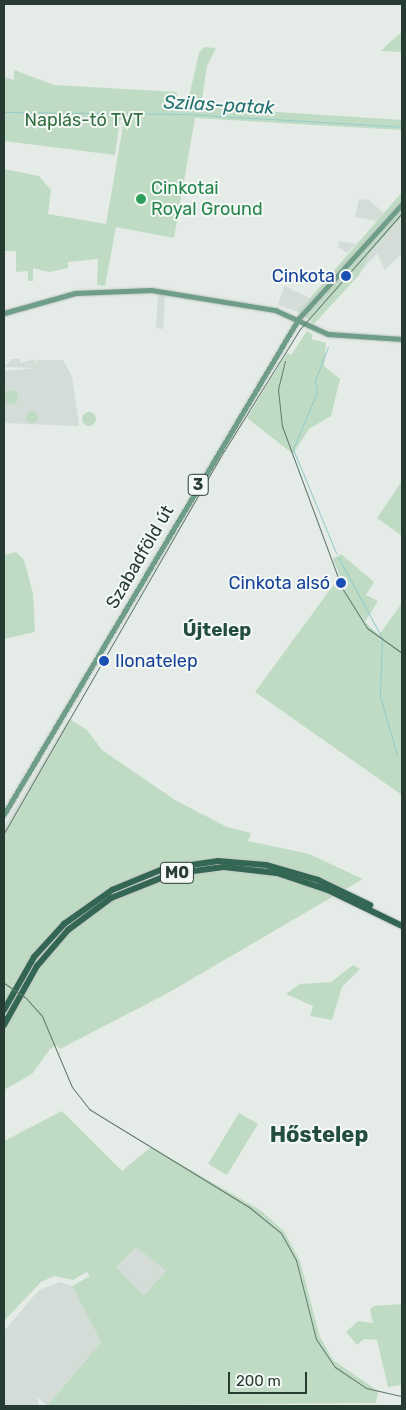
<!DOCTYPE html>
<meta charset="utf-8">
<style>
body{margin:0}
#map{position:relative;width:406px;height:1410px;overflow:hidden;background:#e5ece8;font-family:Rubik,sans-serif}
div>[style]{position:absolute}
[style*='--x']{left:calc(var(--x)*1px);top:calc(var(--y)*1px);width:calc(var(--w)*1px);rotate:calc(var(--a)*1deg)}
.built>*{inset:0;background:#d3dcd6}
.green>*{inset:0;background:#c0dbc3}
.round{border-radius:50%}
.stream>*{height:1px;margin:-0.5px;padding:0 0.5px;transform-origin:0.5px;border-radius:0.5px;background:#93cbcb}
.roads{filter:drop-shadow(0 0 1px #c2c8c6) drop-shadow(0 0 1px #c2c8c6)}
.major>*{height:5px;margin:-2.5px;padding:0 2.5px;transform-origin:2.5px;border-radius:2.5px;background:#6e9d8a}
.highway>*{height:6px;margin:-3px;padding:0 3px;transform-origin:3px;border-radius:3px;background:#346654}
.tram>*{height:1px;margin:-0.5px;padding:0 0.5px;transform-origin:0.5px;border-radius:0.5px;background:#60786e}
.dots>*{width:14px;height:14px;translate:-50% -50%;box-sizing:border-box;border:2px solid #f5f9f6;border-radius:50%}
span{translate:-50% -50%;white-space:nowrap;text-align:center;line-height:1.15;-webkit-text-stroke:4px #f5f9f6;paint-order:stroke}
.shield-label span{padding:1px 4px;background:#f5f9f6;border:1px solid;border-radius:4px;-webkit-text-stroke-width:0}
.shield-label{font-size:16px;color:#263c33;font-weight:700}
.park-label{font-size:18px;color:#346f42}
.leisure-label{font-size:18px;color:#27864d}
.left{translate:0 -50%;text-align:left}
.transit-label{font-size:18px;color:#164399}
.right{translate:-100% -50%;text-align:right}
.street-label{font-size:18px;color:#263c33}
.water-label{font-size:19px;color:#267172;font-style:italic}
.neighbourhood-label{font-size:19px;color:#234d3c;font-weight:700}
.district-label{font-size:22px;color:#234d3c;font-weight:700}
.frame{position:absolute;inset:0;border:5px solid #263c33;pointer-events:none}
.scale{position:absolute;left:228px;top:1372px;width:79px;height:22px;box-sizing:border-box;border:2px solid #263c33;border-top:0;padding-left:6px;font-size:15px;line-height:18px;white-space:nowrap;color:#263c33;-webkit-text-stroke:4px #f5f9f6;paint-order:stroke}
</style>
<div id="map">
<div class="built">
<i style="clip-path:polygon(359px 199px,369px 200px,384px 213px,377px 221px,355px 217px)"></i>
<i style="clip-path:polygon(402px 216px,402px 253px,385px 270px,377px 254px,358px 274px,369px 254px)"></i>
<i style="clip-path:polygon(339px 241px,356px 244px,347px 253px,338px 247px)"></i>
<i style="clip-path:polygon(284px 286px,310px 298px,298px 312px,278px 305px)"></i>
<i style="clip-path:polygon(158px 295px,165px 295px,163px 329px,156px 328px)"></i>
<i style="clip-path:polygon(12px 359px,20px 359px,20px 363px,35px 359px,36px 366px,37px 360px,63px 360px,72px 376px,79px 426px,4px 423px,4px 371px,36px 368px,4px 367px)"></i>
<i style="clip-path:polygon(68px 719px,71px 720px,4px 835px,4px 827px)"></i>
<i style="clip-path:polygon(136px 1246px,166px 1271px,144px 1295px,116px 1267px)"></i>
<i style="clip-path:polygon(60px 1282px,72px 1286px,101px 1342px,47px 1406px,37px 1397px,39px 1406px,4px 1406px,4px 1331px,39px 1290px)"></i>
</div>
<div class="green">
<i style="clip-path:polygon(402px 32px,402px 52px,381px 51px,391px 41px)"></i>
<i style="clip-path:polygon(204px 47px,216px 48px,207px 66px,201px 107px,402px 120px,402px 130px,195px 118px,174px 238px,116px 227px,105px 286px,97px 285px,98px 259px,68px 262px,68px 268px,49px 272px,33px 268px,33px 281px,28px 281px,28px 271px,16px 272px,16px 251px,4px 251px,4px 169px,39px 176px,51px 190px,48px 214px,106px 224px,124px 120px,120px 120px,115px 155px,4px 141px,4px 77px,14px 80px,14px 70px,54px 85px,177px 92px,176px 100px,170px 104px,180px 107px,188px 101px,199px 53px)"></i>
<i style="clip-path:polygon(402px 192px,402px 216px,369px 254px,359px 275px,314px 324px,298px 312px)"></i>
<i style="clip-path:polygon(307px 331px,313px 335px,311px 339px,326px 343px,324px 366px,340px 379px,331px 416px,309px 429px,293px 454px,247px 418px,287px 353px,291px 355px)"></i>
<i class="round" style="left:4px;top:390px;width:14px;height:14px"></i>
<i class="round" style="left:26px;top:411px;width:12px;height:12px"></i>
<i class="round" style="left:82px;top:412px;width:14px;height:14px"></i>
<i style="clip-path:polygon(402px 481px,402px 536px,377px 518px)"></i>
<i style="clip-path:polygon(16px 552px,24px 560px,33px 593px,35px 632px,4px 639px,4px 555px)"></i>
<i style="clip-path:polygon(341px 554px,374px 582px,366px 595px,378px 601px,365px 622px,379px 635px,402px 603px,402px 795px,255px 692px,340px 576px,333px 559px)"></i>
<i style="clip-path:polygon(71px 720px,87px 730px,102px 750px,175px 800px,227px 827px,251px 833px,248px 841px,309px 854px,363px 879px,168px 993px,60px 1049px,57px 1045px,50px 1049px,32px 1074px,4px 1090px,4px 835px)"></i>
<i style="clip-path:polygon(353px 965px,360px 969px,342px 987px,332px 1020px,310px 1016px,313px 1006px,286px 994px,300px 984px,331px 982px)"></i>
<i style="clip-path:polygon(evenodd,62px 1111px,122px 1171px,151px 1147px,260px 1210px,284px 1231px,300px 1261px,320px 1337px,333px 1360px,378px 1391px,376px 1403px,47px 1406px,101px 1342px,72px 1286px,90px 1276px,87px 1272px,73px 1280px,54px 1276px,41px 1282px,4px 1321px,4px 1141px,62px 1111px,136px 1247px,166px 1271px,144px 1295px,116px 1267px,136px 1247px)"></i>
<i style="clip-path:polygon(239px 1113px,258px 1124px,227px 1175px,208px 1164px)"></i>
<i style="clip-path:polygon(402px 1304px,402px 1385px,388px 1387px,377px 1340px,364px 1339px,357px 1345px,346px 1332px,358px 1321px,373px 1323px,370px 1309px,374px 1306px)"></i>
</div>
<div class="stream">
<i style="--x:4;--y:112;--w:182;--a:0.6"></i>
<i style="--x:186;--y:114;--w:216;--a:3.4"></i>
<i style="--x:328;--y:347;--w:36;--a:111"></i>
<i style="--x:315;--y:381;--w:11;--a:80"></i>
<i style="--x:317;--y:392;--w:62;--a:112.8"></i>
<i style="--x:293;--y:449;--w:113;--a:67.5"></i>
<i style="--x:338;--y:557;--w:92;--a:61.5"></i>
<i style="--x:382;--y:638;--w:58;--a:92"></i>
<i style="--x:380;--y:696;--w:61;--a:73.9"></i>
</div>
<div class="roads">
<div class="major">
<i style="--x:4;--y:313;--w:74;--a:-15.7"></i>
<i style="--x:75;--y:293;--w:76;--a:-2.3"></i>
<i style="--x:151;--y:290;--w:126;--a:9.2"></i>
<i style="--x:275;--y:310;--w:58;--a:24.4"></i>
<i style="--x:328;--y:334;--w:74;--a:3.9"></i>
<i style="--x:4;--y:814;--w:577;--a:-59.26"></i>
<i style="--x:299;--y:318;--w:154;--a:-47.9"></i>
</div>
<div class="highway">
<i style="--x:4;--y:1010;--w:61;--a:-60.5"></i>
<i style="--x:34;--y:957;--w:45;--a:-47.7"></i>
<i style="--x:64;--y:924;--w:59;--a:-35.3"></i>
<i style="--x:112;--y:890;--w:55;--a:-22.4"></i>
<i style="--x:163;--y:869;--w:56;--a:-8.3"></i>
<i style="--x:218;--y:861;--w:48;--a:4.8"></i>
<i style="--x:266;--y:865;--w:54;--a:16.1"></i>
<i style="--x:318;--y:880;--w:58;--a:25.7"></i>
<i style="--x:4;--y:1025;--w:68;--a:-60.8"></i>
<i style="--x:37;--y:966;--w:48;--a:-49.3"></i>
<i style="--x:68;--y:930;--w:54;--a:-36.7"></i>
<i style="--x:111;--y:898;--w:65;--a:-21.8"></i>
<i style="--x:171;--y:874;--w:53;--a:-7.5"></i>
<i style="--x:224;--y:867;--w:53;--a:6.5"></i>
<i style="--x:277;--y:873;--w:54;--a:18.4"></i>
<i style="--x:328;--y:890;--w:82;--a:25.9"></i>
</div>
</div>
<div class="tram">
<i style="--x:285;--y:361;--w:29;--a:104"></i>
<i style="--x:278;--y:389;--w:37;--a:84"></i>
<i style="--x:282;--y:426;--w:173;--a:69.7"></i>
<i style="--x:342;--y:588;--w:47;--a:58"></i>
<i style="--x:367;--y:628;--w:43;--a:35.5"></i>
<i style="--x:4;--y:833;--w:441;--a:-60.1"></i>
<i style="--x:224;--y:451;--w:144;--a:-58.1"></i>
<i style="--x:300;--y:329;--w:154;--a:-48.7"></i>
<i style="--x:4;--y:983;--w:25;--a:34"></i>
<i style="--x:25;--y:997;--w:25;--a:48"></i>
<i style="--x:42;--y:1016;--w:77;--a:67.1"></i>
<i style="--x:72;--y:1087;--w:28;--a:52"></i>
<i style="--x:89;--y:1109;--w:188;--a:31.5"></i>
<i style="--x:249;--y:1207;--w:41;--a:39.1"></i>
<i style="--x:281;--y:1233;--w:31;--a:61"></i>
<i style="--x:296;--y:1260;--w:81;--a:75.8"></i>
<i style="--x:316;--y:1339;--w:34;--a:56"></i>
<i style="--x:335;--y:1367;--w:37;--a:34"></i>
<i style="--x:366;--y:1388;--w:37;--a:13"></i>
</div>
<div class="dots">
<i style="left:141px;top:199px;background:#2e9e5b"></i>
<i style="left:346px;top:276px;background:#1a4fb4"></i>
<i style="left:341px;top:583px;background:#1a4fb4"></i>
<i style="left:104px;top:661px;background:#1a4fb4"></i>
</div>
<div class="shield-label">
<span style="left:198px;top:485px">3</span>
<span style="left:177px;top:873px">M0</span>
</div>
<div class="park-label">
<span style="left:84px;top:120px">Naplás-tó TVT</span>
</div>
<div class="leisure-label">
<span class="left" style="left:151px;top:199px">Cinkotai<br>Royal Ground</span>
</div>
<div class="transit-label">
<span class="right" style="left:335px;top:276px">Cinkota</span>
<span class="right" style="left:330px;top:583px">Cinkota alsó</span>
<span class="left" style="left:115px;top:661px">Ilonatelep</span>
</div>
<div class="street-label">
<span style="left:140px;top:557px;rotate:-60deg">Szabadföld út</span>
</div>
<div class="water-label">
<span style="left:219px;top:105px;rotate:3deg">Szilas-patak</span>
</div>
<div class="neighbourhood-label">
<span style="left:217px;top:630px">Újtelep</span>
</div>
<div class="district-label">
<span style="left:319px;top:1135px">Hőstelep</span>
</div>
<div class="frame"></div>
<div class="scale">200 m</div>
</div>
